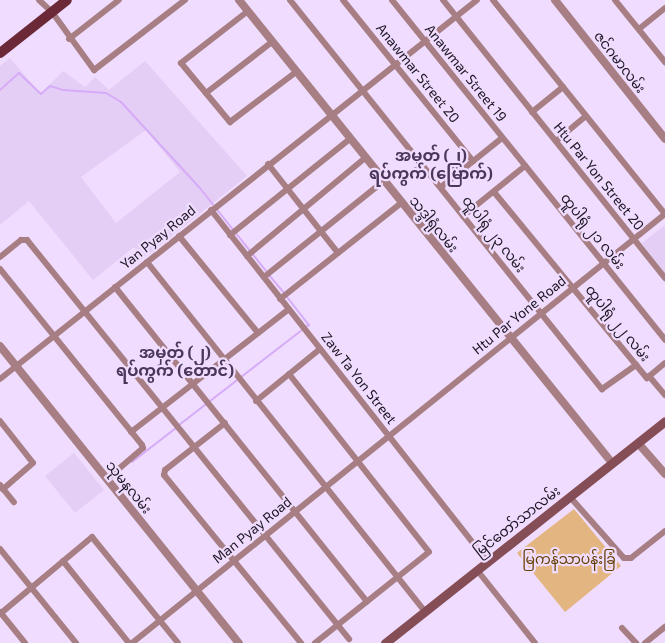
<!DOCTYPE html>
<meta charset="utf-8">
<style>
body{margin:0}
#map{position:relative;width:665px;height:643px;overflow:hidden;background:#efdcfe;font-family:"Exo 2","Noto Sans Myanmar",sans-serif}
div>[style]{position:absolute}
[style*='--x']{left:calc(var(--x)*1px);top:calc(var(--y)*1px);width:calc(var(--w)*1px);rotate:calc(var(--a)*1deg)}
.built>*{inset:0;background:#e4cef5}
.green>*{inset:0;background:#e3b580}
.stream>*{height:2px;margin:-1px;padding:0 1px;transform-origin:1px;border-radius:1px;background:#d6abf7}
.minor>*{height:6px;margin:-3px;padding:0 3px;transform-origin:3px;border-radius:3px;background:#a77e83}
.tertiary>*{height:8px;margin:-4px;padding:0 4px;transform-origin:4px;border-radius:4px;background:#a77e83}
.secondary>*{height:9px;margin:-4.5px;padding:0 4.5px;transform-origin:4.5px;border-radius:4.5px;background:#854d56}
.primary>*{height:10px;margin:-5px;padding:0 5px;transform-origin:5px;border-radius:5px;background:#6b2837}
span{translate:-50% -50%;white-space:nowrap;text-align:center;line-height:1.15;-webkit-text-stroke:4.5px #efdcfe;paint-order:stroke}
.street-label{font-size:14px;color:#1d1523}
.park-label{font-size:14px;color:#653e01}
.quarter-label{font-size:16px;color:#4a3759;font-weight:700}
</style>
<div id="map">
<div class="built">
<i style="clip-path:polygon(evenodd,10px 58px,41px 94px,63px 71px,85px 87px,95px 77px,109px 90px,145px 61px,247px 176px,144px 258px,134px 247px,93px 280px,29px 201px,0 225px,0 66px,10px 58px,146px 130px,180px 172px,116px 223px,81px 177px,146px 130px)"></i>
<i style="clip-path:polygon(665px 225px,665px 273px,642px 243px)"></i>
<i style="clip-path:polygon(74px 453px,104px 490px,75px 513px,45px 476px)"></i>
</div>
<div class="green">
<i style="clip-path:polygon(574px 509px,621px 566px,565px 612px,517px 553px)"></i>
</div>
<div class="stream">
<i style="--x:0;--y:90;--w:25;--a:-42"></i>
<i style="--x:19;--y:73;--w:30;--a:44"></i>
<i style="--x:41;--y:94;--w:12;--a:-42"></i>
<i style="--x:50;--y:86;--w:14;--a:17"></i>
<i style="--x:63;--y:90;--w:43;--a:4"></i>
<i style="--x:106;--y:93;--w:17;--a:31"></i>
<i style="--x:121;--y:102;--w:115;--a:47.5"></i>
<i style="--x:199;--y:187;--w:107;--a:51.4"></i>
<i style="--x:269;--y:275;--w:23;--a:50"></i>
<i style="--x:287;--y:297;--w:36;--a:52"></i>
<i style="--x:309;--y:325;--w:4;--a:146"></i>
<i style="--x:179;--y:425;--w:155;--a:-37.7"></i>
<i style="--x:132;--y:462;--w:56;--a:-37.7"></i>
</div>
<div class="minor">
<i style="--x:39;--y:0;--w:18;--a:43"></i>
<i style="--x:52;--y:12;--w:72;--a:54.1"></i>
<i style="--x:94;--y:70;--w:115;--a:-37.6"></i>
<i style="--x:290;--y:0;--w:499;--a:51.3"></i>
<i style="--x:602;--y:389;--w:42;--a:-35.2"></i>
<i style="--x:343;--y:0;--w:207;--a:51.1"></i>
<i style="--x:392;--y:0;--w:436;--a:51.2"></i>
<i style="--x:443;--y:0;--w:356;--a:51.4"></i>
<i style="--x:493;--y:0;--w:275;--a:51.2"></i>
<i style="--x:615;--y:0;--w:80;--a:51.1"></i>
<i style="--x:248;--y:11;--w:85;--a:142.2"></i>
<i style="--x:181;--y:63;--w:77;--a:50.3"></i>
<i style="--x:230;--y:122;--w:83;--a:-37.1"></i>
<i style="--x:639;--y:29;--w:33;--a:-39"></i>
<i style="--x:69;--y:39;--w:63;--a:-38"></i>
<i style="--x:206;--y:93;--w:83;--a:-37.7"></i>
<i style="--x:532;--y:112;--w:40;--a:-39"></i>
<i style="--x:556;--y:141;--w:39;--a:-40"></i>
<i style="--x:268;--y:164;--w:113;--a:51.8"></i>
<i style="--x:441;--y:187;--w:78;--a:-38.8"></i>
<i style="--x:494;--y:192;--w:241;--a:50.6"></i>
<i style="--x:647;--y:378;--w:23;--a:-40"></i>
<i style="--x:211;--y:210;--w:448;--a:51.8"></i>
<i style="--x:463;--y:216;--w:80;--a:-38.9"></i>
<i style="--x:230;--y:235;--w:154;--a:-38.7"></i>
<i style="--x:179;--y:236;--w:125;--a:50.8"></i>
<i style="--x:247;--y:256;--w:153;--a:-39.7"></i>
<i style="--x:0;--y:257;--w:27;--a:-39"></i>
<i style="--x:21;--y:240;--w:6;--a:0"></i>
<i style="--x:27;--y:240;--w:513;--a:51.1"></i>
<i style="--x:147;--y:262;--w:446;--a:51.5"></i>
<i style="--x:0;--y:269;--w:226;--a:51.1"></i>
<i style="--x:142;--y:445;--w:3;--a:72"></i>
<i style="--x:143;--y:448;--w:48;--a:139.3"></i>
<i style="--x:264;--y:277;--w:154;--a:-38.7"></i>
<i style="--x:115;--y:287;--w:403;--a:51.3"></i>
<i style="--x:280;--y:299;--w:154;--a:-38.4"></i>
<i style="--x:289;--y:374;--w:226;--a:51.8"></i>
<i style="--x:429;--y:552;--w:146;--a:141.4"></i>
<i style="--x:649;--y:376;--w:25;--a:50"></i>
<i style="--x:0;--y:379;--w:609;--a:-38.47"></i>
<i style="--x:256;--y:401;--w:82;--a:-39.1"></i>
<i style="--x:0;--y:421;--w:53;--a:51.8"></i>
<i style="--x:33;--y:463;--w:40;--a:139"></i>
<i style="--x:225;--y:423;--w:76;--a:141.9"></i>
<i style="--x:165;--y:470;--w:5;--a:101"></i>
<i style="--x:164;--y:475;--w:217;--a:50.8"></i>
<i style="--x:131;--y:432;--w:200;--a:-37.9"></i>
<i style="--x:0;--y:485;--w:22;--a:51"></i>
<i style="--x:570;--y:497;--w:81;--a:48.5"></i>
<i style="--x:624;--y:558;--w:7;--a:0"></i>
<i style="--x:631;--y:558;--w:43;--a:-38.5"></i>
<i style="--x:0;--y:549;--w:121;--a:51"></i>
<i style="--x:63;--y:561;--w:105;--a:51.2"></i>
<i style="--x:477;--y:570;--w:93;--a:51.5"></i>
<i style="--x:0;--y:612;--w:40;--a:51"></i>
<i style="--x:0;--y:614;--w:120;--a:-39.9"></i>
<i style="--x:92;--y:537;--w:136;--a:50.9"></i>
<i style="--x:622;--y:628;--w:21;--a:47"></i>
<i style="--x:132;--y:643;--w:684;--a:-38.83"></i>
<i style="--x:645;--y:643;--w:26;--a:-39"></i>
</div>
<div class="tertiary">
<i style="--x:239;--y:0;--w:595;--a:51.14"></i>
<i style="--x:555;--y:0;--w:177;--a:51.6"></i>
<i style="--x:0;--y:346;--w:381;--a:51.2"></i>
<i style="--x:638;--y:443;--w:41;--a:48.9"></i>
</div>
<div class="secondary">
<i style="--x:385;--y:643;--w:357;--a:-38.4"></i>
</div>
<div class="primary">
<i style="--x:0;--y:53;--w:85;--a:-38.3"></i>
</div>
<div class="street-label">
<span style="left:620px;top:62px;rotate:52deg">ဇင်ဂမာလမ်း</span>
<span style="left:418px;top:73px;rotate:51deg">Anawmar Street 20</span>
<span style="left:466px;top:73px;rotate:51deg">Anawmar Street 19</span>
<span style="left:599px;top:176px;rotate:51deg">Htu Par Yon Street 20</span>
<span style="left:434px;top:224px;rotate:51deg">သဒ္ဒါရုံလမ်း</span>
<span style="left:593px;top:231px;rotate:51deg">ထူပါရုံ ၂၁ လမ်း</span>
<span style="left:494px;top:234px;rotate:52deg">ထူပါရုံ ၂၃ လမ်း</span>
<span style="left:158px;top:237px;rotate:-39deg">Yan Pyay Road</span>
<span style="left:519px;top:315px;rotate:-39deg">Htu Par Yone Road</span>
<span style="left:618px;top:323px;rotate:51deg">ထူပါရုံ ၂၂ လမ်း</span>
<span style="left:359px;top:378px;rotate:52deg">Zaw Ta Yon Street</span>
<span style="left:129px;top:487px;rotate:51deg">သုမနလမ်း</span>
<span style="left:517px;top:521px;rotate:-38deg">မြင်တော်သာလမ်း</span>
<span style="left:252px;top:530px;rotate:-39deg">Man Pyay Road</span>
</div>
<div class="park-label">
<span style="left:569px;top:559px">မြကန်သာပန်းခြံ</span>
</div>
<div class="quarter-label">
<span style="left:431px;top:164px">အမှတ် (၂)<br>ရပ်ကွက် (မြောက်)</span>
<span style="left:175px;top:361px">အမှတ် (၂)<br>ရပ်ကွက် (တောင်)</span>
</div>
</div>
